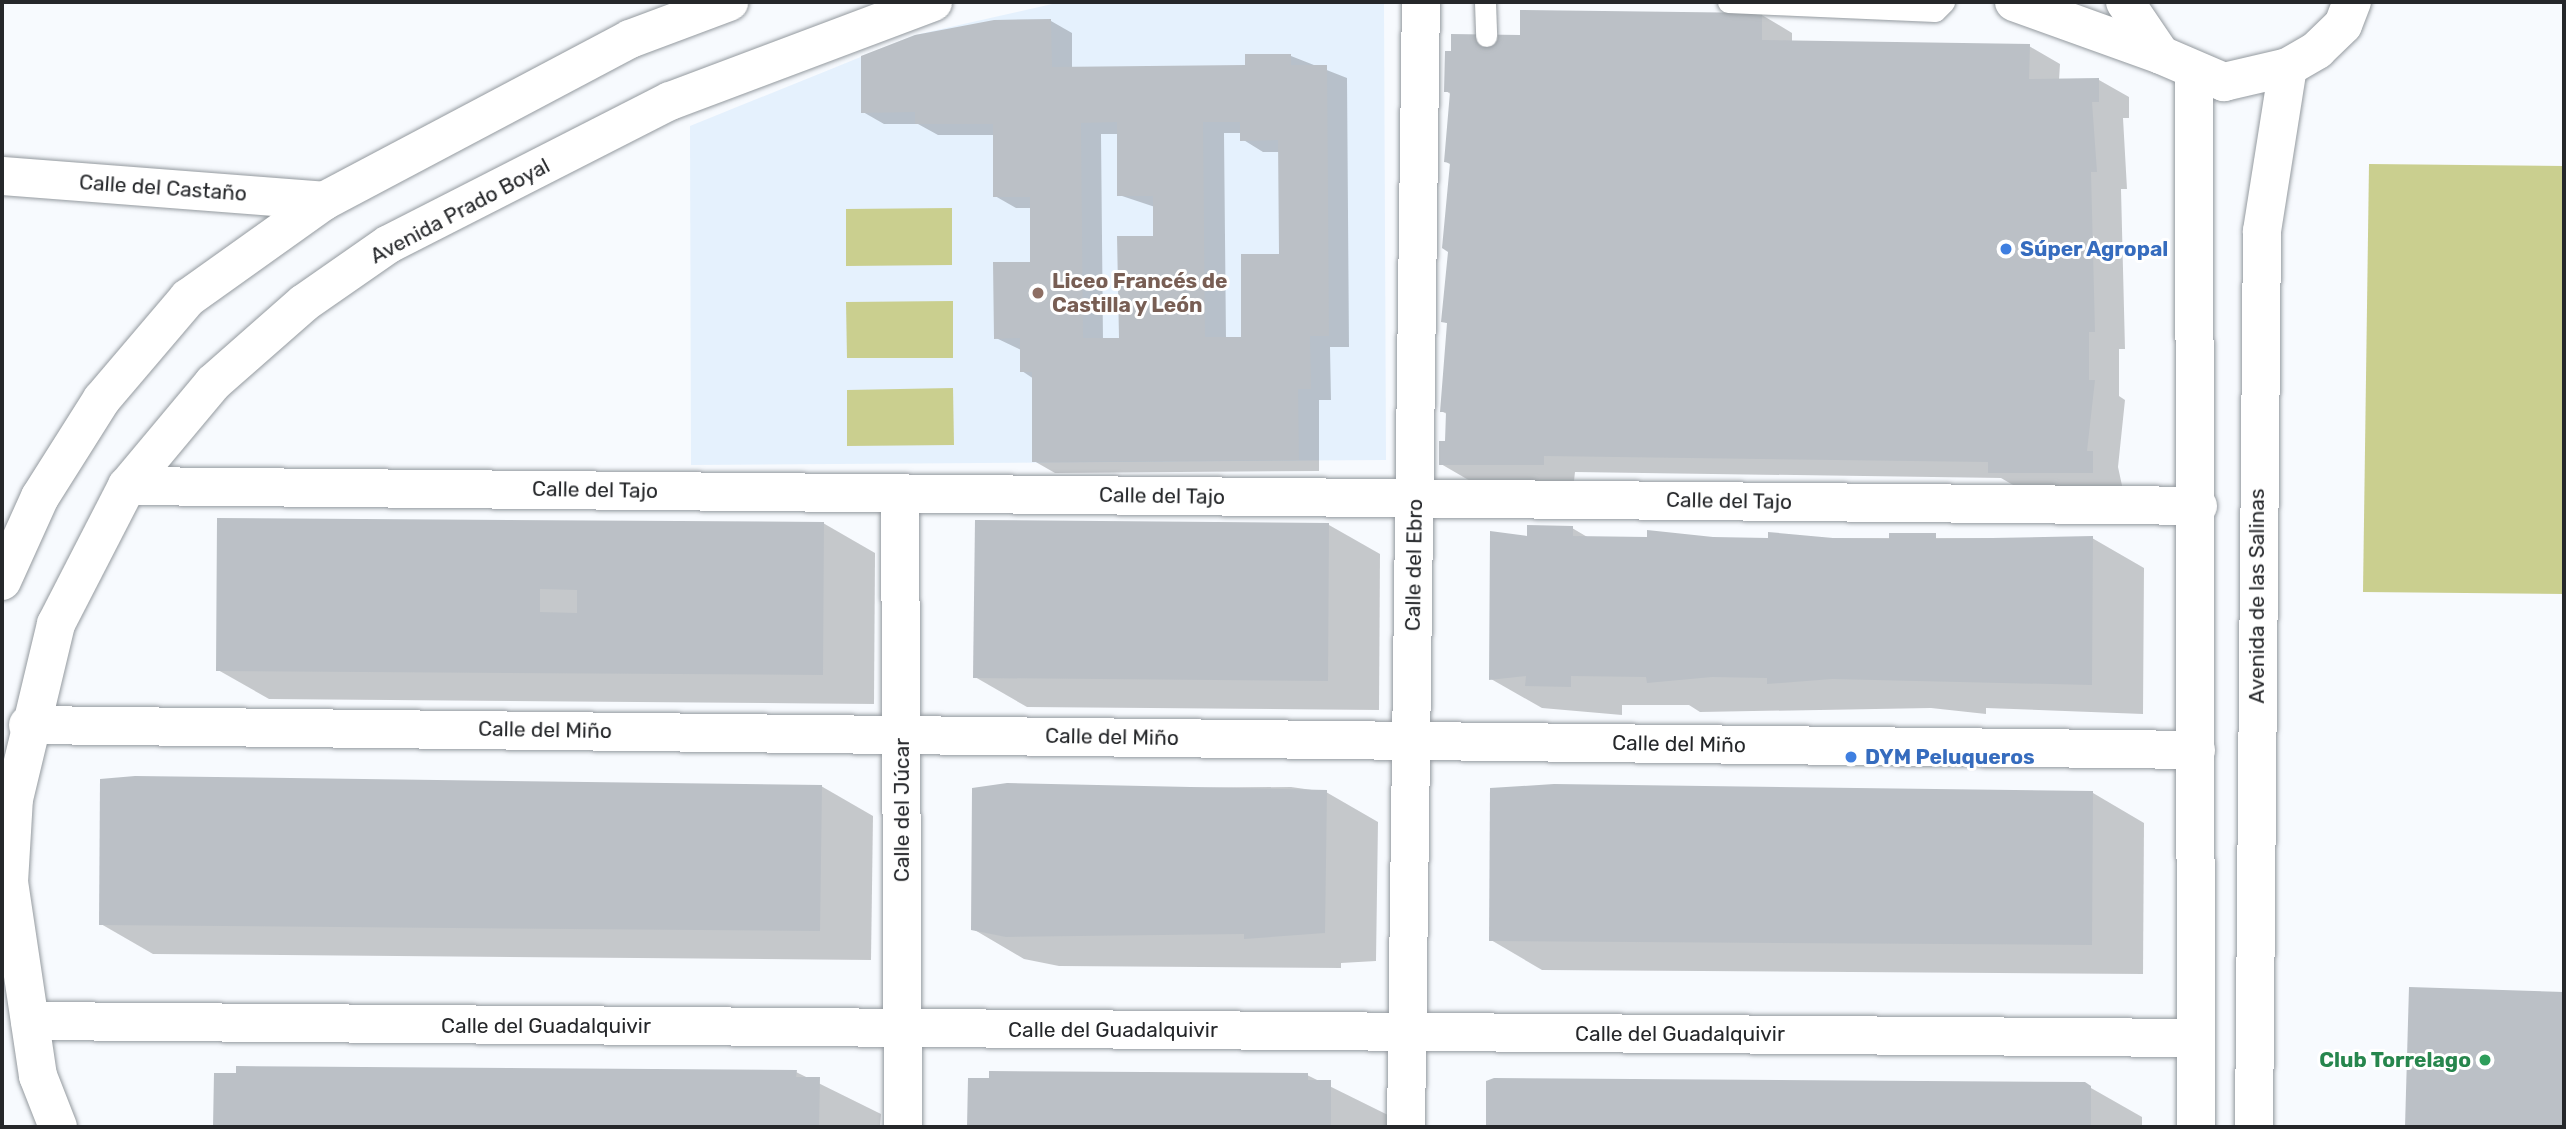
<!DOCTYPE html>
<meta charset="utf-8">
<style>
body{margin:0}
#map{position:relative;width:2566px;height:1129px;overflow:hidden;background:#f7fafe;font-family:Rubik,sans-serif}
div>[style]{position:absolute}
[style*='--x']{left:calc(var(--x)*1px);top:calc(var(--y)*1px);width:calc(var(--w)*1px);rotate:calc(var(--a)*1deg)}
.built>*{inset:0;background:#e5f1fd}
.green>*{inset:0;background:#cacf8f}
.shadow>*{inset:0;background:#0003}
.building>*{inset:0;background:#bbc0c6}
.roads{filter:drop-shadow(0 0 2px #949a9f) drop-shadow(0 0 2px #949a9f)}
.lane>*{height:21px;margin:-10.5px;padding:0 10.5px;transform-origin:10.5px;border-radius:10.5px;background:#fff}
.street>*{height:38px;margin:-19px;padding:0 19px;transform-origin:19px;border-radius:19px;background:#fff}
.secondary>*{height:38px;margin:-19px;padding:0 19px;transform-origin:19px;border-radius:19px;background:#fff}
.dots>*{width:19px;height:19px;translate:-50% -50%;box-sizing:border-box;border:4px solid #fff;border-radius:50%}
span{translate:-50% -50%;white-space:nowrap;text-align:center;line-height:1.15;-webkit-text-stroke:6px #fff;paint-order:stroke}
.street-label{font-size:21px;color:#25272a}
.shop-label{font-size:21px;color:#366cbe;font-weight:700}
.left{translate:0 -50%;text-align:left}
.education-label{font-size:21px;color:#785e54;font-weight:700}
.leisure-label{font-size:21px;color:#27864d;font-weight:700}
.right{translate:-100% -50%;text-align:right}
.frame{position:absolute;inset:0;border:4px solid #25272a;pointer-events:none}
</style>
<div id="map">
<div class="built">
<i style="clip-path:polygon(1061px 2px,1384px 2px,1386px 460px,691px 465px,690px 126px,915px 35px)"></i>
</div>
<div class="green">
<i style="clip-path:polygon(2369px 164px,2564px 166px,2564px 594px,2363px 592px)"></i>
<i style="clip-path:polygon(952px 208px,952px 265px,846px 266px,846px 209px)"></i>
<i style="clip-path:polygon(953px 301px,953px 358px,847px 358px,846px 302px)"></i>
<i style="clip-path:polygon(953px 388px,954px 445px,847px 446px,847px 390px)"></i>
</div>
<div class="shadow">
<i style="clip-path:polygon(1762px 15px,1792px 33px,1792px 42px,2029px 46px,2060px 64px,2059px 80px,2099px 80px,2129px 97px,2129px 118px,2123px 118px,2127px 189px,2121px 189px,2125px 349px,2119px 349px,2119px 396px,2125px 400px,2118px 467px,2123px 490px,2020px 489px,2001px 478px,1575px 472px,1574px 481px,1472px 482px,1441px 464px,1447px 443px,1447px 414px,1441px 411px,1449px 324px,1443px 321px,1450px 251px,1451px 165px,1445px 161px,1452px 95px,1446px 91px,1522px 37px)"></i>
<i style="clip-path:polygon(evenodd,1051px 21px,1072px 33px,1072px 68px,1247px 67px,1291px 56px,1347px 78px,1349px 347px,1330px 347px,1331px 400px,1319px 400px,1319px 471px,1055px 473px,1034px 461px,1034px 379px,1022px 371px,1021px 350px,996px 338px,1032px 264px,1032px 208px,1016px 208px,995px 196px,995px 135px,938px 135px,918px 124px,884px 124px,863px 112px,1051px 21px,1224px 133px,1242px 133px,1242px 139px,1263px 152px,1280px 152px,1281px 256px,1243px 339px,1226px 339px,1224px 133px,1051px 21px,1101px 134px,1119px 134px,1119px 195px,1155px 207px,1155px 238px,1120px 339px,1103px 340px,1101px 134px)"></i>
<i style="clip-path:polygon(218px 519px,823px 523px,875px 553px,874px 704px,269px 699px,218px 670px)"></i>
<i style="clip-path:polygon(1329px 525px,1380px 554px,1379px 710px,1027px 707px,975px 677px)"></i>
<i style="clip-path:polygon(1572px 528px,1589px 538px,2092px 538px,2144px 568px,2143px 714px,1986px 708px,1986px 714px,1931px 708px,1700px 712px,1689px 705px,1622px 705px,1622px 715px,1542px 708px,1491px 679px,1529px 537px)"></i>
<i style="clip-path:polygon(821px 786px,873px 816px,871px 960px,153px 954px,101px 924px)"></i>
<i style="clip-path:polygon(1291px 787px,1326px 792px,1378px 822px,1376px 961px,1341px 963px,1341px 968px,1059px 966px,1024px 959px,973px 929px,974px 789px)"></i>
<i style="clip-path:polygon(2093px 793px,2144px 823px,2143px 974px,1542px 970px,1491px 940px)"></i>
<i style="clip-path:polygon(2410px 989px,2564px 996px,2564px 1127px,2406px 1127px)"></i>
<i style="clip-path:polygon(796px 1072px,881px 1114px,880px 1127px,215px 1127px,215px 1075px)"></i>
<i style="clip-path:polygon(1307px 1075px,1392px 1117px,1392px 1127px,969px 1127px,969px 1080px)"></i>
<i style="clip-path:polygon(1488px 1083px,2091px 1088px,2142px 1117px,2142px 1127px,1488px 1127px)"></i>
</div>
<div class="building">
<i style="clip-path:polygon(1520px 10px,1762px 13px,1762px 40px,2030px 44px,2029px 79px,2099px 78px,2099px 102px,2092px 102px,2097px 172px,2091px 172px,2095px 332px,2089px 332px,2089px 380px,2095px 380px,2087px 451px,2093px 451px,2093px 473px,1988px 473px,1988px 462px,1544px 456px,1544px 465px,1439px 465px,1439px 441px,1445px 441px,1446px 412px,1440px 412px,1447px 323px,1441px 322px,1448px 252px,1442px 248px,1450px 163px,1444px 162px,1450px 92px,1444px 92px,1445px 51px,1451px 51px,1451px 34px,1520px 35px)"></i>
<i style="clip-path:polygon(evenodd,1051px 19px,1052px 67px,1245px 65px,1245px 54px,1291px 54px,1291px 65px,1327px 65px,1329px 336px,1310px 336px,1311px 389px,1298px 389px,1299px 460px,1032px 462px,1032px 372px,1020px 372px,1020px 338px,994px 339px,993px 262px,1030px 262px,1030px 197px,993px 197px,993px 124px,915px 124px,915px 112px,861px 113px,861px 56px,915px 35px,994px 20px,1051px 19px,1117px 122px,1117px 196px,1153px 196px,1153px 236px,1117px 236px,1119px 338px,1083px 338px,1081px 123px,1117px 122px,1051px 19px,1203px 122px,1240px 122px,1240px 141px,1278px 140px,1279px 254px,1241px 254px,1241px 337px,1205px 337px,1203px 122px)"></i>
<i style="clip-path:polygon(evenodd,217px 518px,824px 522px,823px 675px,216px 671px,217px 518px,540px 589px,577px 590px,577px 613px,540px 612px,540px 589px)"></i>
<i style="clip-path:polygon(975px 520px,1329px 523px,1328px 681px,973px 678px)"></i>
<i style="clip-path:polygon(1527px 525px,1573px 526px,1573px 536px,1647px 537px,1647px 530px,1713px 537px,1768px 538px,1768px 532px,1833px 538px,1889px 539px,1889px 533px,1936px 533px,1936px 539px,2093px 536px,2092px 685px,1832px 679px,1767px 684px,1767px 678px,1712px 677px,1647px 683px,1646px 677px,1571px 676px,1571px 687px,1525px 686px,1526px 676px,1489px 680px,1490px 531px,1527px 536px)"></i>
<i style="clip-path:polygon(135px 776px,822px 785px,820px 931px,99px 925px,100px 779px)"></i>
<i style="clip-path:polygon(1007px 783px,1327px 790px,1325px 933px,1244px 939px,1244px 934px,1006px 937px,971px 930px,972px 788px)"></i>
<i style="clip-path:polygon(1554px 784px,2093px 791px,2092px 945px,1489px 941px,1490px 788px)"></i>
<i style="clip-path:polygon(2409px 987px,2564px 992px,2564px 1127px,2405px 1127px)"></i>
<i style="clip-path:polygon(236px 1066px,797px 1070px,796px 1077px,820px 1077px,819px 1127px,213px 1127px,214px 1073px,236px 1073px)"></i>
<i style="clip-path:polygon(989px 1071px,1308px 1073px,1308px 1080px,1331px 1080px,1331px 1127px,967px 1127px,968px 1078px,989px 1078px)"></i>
<i style="clip-path:polygon(1494px 1078px,2085px 1082px,2091px 1086px,2091px 1127px,1486px 1127px,1486px 1081px)"></i>
</div>
<div class="roads">
<div class="lane">
<i style="--x:1485;--y:2;--w:34;--a:88"></i>
<i style="--x:1728;--y:2;--w:207;--a:2.5"></i>
<i style="--x:1935;--y:11;--w:13;--a:-45"></i>
</div>
<div class="street">
<i style="--x:2;--y:176;--w:323;--a:4.4"></i>
<i style="--x:127;--y:486;--w:2071;--a:0.55"></i>
<i style="--x:900;--y:493;--w:634;--a:89.73"></i>
<i style="--x:28;--y:725;--w:2168;--a:0.66"></i>
<i style="--x:30;--y:1021;--w:2166;--a:0.45"></i>
<i style="--x:1406;--y:1127;--w:1125;--a:-89.24"></i>
</div>
<div class="secondary">
<i style="--x:2014;--y:2;--w:156;--a:19.8"></i>
<i style="--x:2125;--y:2;--w:64;--a:55.8"></i>
<i style="--x:2161;--y:55;--w:69;--a:23.2"></i>
<i style="--x:2224;--y:82;--w:66;--a:-13.2"></i>
<i style="--x:2288;--y:67;--w:34;--a:-30"></i>
<i style="--x:2317;--y:50;--w:36;--a:-44"></i>
<i style="--x:2343;--y:25;--w:25;--a:-69"></i>
<i style="--x:2194;--y:74;--w:1053;--a:89.89"></i>
<i style="--x:2;--y:581;--w:92;--a:-65.7"></i>
<i style="--x:40;--y:497;--w:116;--a:-57.7"></i>
<i style="--x:102;--y:399;--w:133;--a:-49.6"></i>
<i style="--x:188;--y:298;--w:167;--a:-35.5"></i>
<i style="--x:324;--y:201;--w:346;--a:-27.9"></i>
<i style="--x:630;--y:39;--w:106;--a:-20.5"></i>
<i style="--x:58;--y:1127;--w:55;--a:-111.4"></i>
<i style="--x:38;--y:1076;--w:196;--a:-98.5"></i>
<i style="--x:9;--y:882;--w:83;--a:-86.6"></i>
<i style="--x:14;--y:799;--w:180;--a:-76.5"></i>
<i style="--x:56;--y:624;--w:155;--a:-62.8"></i>
<i style="--x:127;--y:486;--w:134;--a:-50.1"></i>
<i style="--x:213;--y:383;--w:121;--a:-41.3"></i>
<i style="--x:304;--y:303;--w:103;--a:-34.8"></i>
<i style="--x:389;--y:244;--w:315;--a:-27"></i>
<i style="--x:670;--y:101;--w:281;--a:-20.6"></i>
<i style="--x:2254;--y:1127;--w:896;--a:-89.49"></i>
<i style="--x:2262;--y:231;--w:166;--a:-81"></i>
</div>
</div>
<div class="dots">
<i style="left:2006px;top:249px;background:#3f7fe0"></i>
<i style="left:1038px;top:293px;background:#8d6e63"></i>
<i style="left:1851px;top:757px;background:#3f7fe0"></i>
<i style="left:2485px;top:1060px;background:#2e9e5b"></i>
</div>
<div class="street-label">
<span style="left:163px;top:188px;rotate:4deg">Calle del Castaño</span>
<span style="left:460px;top:211px;rotate:-28deg">Avenida Prado Boyal</span>
<span style="left:595px;top:490px;rotate:1deg">Calle del Tajo</span>
<span style="left:1162px;top:496px;rotate:1deg">Calle del Tajo</span>
<span style="left:1729px;top:501px;rotate:1deg">Calle del Tajo</span>
<span style="left:1414px;top:565px;rotate:-89deg">Calle del Ebro</span>
<span style="left:2257px;top:596px;rotate:-90deg">Avenida de las Salinas</span>
<span style="left:545px;top:730px;rotate:1deg">Calle del Miño</span>
<span style="left:1112px;top:737px;rotate:1deg">Calle del Miño</span>
<span style="left:1679px;top:744px;rotate:1deg">Calle del Miño</span>
<span style="left:902px;top:810px;rotate:-90deg">Calle del Júcar</span>
<span style="left:546px;top:1026px">Calle del Guadalquivir</span>
<span style="left:1113px;top:1030px">Calle del Guadalquivir</span>
<span style="left:1680px;top:1034px">Calle del Guadalquivir</span>
</div>
<div class="shop-label">
<span class="left" style="left:2020px;top:249px">Súper Agropal</span>
<span class="left" style="left:1865px;top:757px">DYM Peluqueros</span>
</div>
<div class="education-label">
<span class="left" style="left:1052px;top:293px">Liceo Francés de<br>Castilla y León</span>
</div>
<div class="leisure-label">
<span class="right" style="left:2471px;top:1060px">Club Torrelago</span>
</div>
<div class="frame"></div>
</div>
